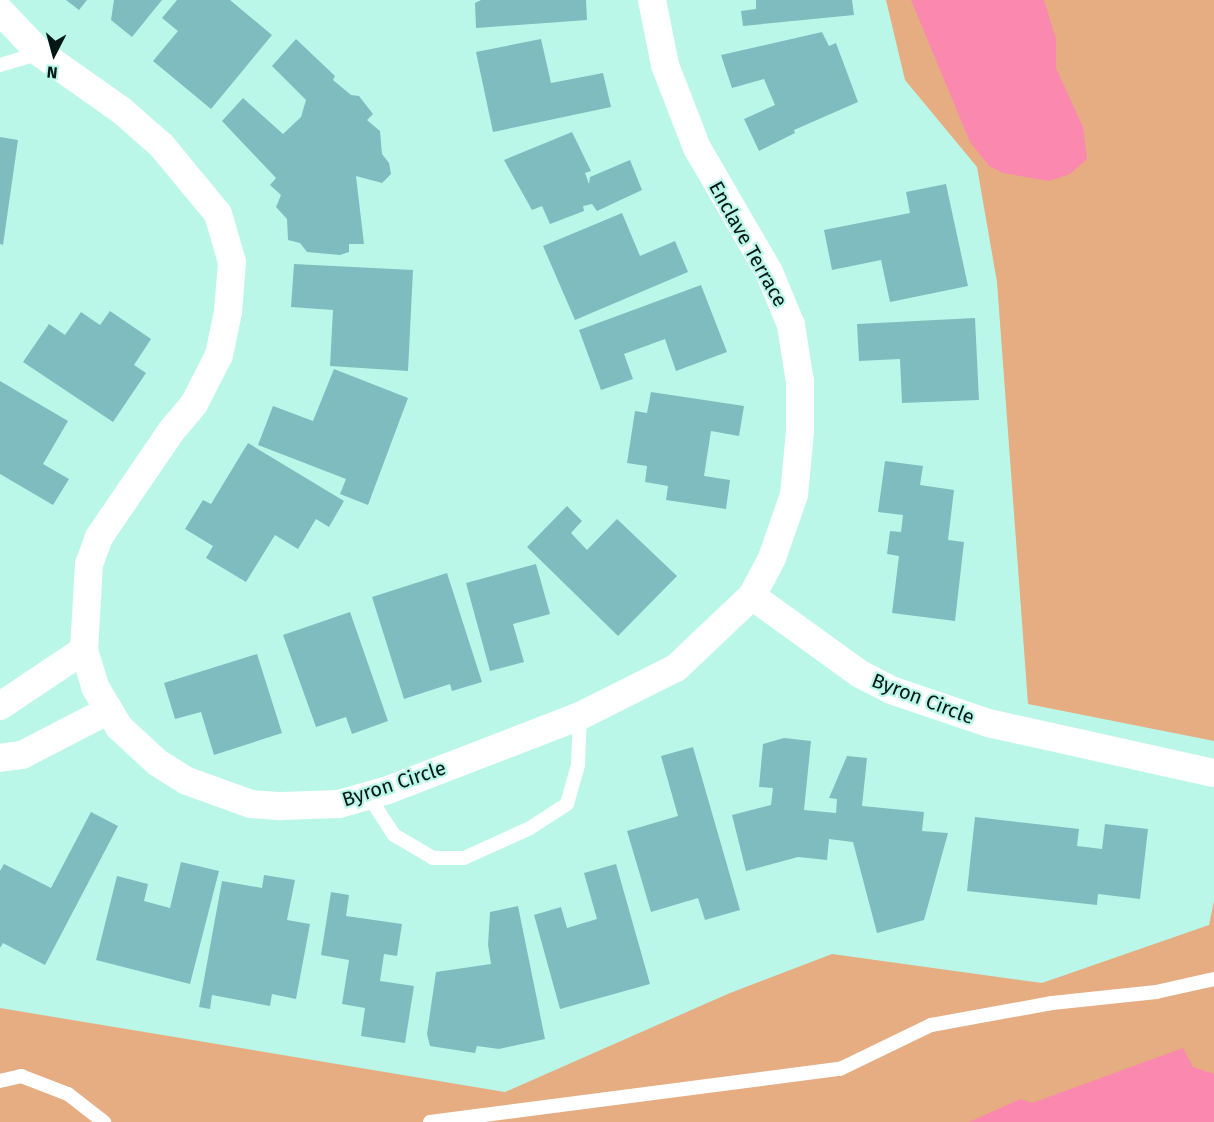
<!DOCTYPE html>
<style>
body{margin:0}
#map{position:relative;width:1214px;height:1122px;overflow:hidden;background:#bbf7e9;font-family:"Fira Sans",sans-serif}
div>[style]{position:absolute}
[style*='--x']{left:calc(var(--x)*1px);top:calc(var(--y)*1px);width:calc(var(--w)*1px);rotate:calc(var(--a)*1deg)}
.green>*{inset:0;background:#e5ad81}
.water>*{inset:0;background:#fb88af}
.building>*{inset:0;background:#7fbcbf}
.lane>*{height:14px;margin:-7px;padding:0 7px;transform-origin:7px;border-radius:7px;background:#fff}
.street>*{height:28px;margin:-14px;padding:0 14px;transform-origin:14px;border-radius:14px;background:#fff}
span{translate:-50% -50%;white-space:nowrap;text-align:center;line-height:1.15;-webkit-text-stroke:4.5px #bbf7e9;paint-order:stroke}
.street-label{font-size:20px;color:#021814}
.north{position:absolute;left:24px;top:24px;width:60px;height:60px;-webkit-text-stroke:4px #bbf7e9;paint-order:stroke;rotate:186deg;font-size:16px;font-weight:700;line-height:24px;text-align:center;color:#021814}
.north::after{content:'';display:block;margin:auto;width:21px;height:27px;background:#021814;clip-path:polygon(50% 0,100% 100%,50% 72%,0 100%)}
</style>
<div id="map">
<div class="green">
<i style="clip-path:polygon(886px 0,1214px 0,1214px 741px,1028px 704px,997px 282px,977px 167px,905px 80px)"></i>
<i style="clip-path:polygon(1214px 901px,1214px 1122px,0 1122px,0 1008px,505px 1092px,730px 993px,832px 954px,1042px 983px,1209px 925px)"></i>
</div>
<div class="water">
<i style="clip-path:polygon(911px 0,1044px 0,1056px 39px,1056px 68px,1083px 127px,1087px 159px,1070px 174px,1049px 181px,1003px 173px,989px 166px,970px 142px)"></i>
<i style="clip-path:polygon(1183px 1048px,1193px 1067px,1214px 1074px,1214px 1122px,969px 1122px,1021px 1099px,1032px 1103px)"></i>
</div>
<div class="building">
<i style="clip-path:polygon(66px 0,87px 0,79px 10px)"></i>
<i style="clip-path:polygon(114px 0,162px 0,132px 37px,111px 20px)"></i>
<i style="clip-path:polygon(177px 0,230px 0,272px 35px,211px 109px,153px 61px,178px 31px,162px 18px)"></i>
<i style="clip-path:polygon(481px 0,586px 0,587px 20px,476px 28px,475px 3px)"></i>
<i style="clip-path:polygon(756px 0,852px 0,854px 15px,743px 26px,741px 11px,756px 9px)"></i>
<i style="clip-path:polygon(822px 32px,829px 46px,836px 43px,858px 102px,794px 130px,795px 133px,759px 151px,744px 119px,775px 105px,764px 79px,732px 88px,721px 55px)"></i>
<i style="clip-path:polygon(296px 39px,335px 76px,333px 80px,351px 95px,359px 96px,373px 114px,367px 120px,380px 131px,382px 154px,389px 163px,391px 174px,382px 183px,356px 176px,364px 244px,349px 244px,349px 252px,340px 255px,307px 252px,300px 243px,288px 240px,287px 219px,276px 207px,281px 195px,270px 185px,276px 178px,222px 121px,243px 98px,283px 134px,301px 117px,306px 100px,272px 66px)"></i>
<i style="clip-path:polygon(541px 39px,551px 83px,603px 73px,611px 107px,493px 132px,476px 52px)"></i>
<i style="clip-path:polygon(572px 132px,591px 171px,585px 173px,589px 184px,590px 177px,630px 160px,642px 190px,597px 211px,592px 204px,583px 206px,584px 211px,550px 224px,542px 206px,532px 210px,504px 160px)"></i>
<i style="clip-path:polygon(0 137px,18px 140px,3px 245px,0 244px)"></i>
<i style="clip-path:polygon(946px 184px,968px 286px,890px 302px,881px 260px,832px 270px,824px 230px,910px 213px,906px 192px)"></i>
<i style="clip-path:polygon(622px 213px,640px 256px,675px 241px,688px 272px,575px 320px,543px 246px)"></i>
<i style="clip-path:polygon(294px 264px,413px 270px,408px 371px,330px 366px,333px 310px,291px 307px)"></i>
<i style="clip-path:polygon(701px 285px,727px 352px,676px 371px,665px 339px,624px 354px,633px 379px,601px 390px,579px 330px)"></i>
<i style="clip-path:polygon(110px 311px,151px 339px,134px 365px,146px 373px,113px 422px,23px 362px,49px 324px,65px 335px,81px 312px,100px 325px)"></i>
<i style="clip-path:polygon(975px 318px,979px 400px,902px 403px,900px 359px,859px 361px,857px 324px)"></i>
<i style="clip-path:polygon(334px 369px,408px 398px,368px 505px,340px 494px,346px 479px,258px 445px,273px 406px,313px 421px)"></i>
<i style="clip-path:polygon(0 381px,68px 421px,43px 464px,69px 479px,53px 505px,0 474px)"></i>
<i style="clip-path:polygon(651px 392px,744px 406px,739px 436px,711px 431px,704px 476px,730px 480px,726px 509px,666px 500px,668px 486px,645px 482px,647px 466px,627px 463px,635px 411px,647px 413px)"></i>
<i style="clip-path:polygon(248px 443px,344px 501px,329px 527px,316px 519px,298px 549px,275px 535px,246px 582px,206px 558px,213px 546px,185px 529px,203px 500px,211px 504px)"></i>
<i style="clip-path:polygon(885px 461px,923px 466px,920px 485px,954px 490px,948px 540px,964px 542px,955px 621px,892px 613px,899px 556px,887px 554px,890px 531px,901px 532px,903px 515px,878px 512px)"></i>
<i style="clip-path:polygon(567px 506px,582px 521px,571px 533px,587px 550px,617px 519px,677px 576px,618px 636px,527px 547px)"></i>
<i style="clip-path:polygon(536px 564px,550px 614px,513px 624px,524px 662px,490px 671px,466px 583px)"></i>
<i style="clip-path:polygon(447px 573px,482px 682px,452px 691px,450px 684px,404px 699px,372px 597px)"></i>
<i style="clip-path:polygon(350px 612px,388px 721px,352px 734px,346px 717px,316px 727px,283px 635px)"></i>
<i style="clip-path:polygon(257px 654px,282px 733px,214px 755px,201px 712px,175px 719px,164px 683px)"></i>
<i style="clip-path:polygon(784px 738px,811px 741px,804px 810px,836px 813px,837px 799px,829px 798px,847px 756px,867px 758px,862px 806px,924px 812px,922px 831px,948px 833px,924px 920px,877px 933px,853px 842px,829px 839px,827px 860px,798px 857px,746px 871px,732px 815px,771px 805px,773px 788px,759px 787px,763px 744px)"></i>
<i style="clip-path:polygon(693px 747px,740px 910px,705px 920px,698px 898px,651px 912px,627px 831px,678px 816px,661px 756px)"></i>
<i style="clip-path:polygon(91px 812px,118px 826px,45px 965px,3px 943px,0 948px,0 871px,4px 864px,51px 888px)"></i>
<i style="clip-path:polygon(975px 817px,1079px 829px,1077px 846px,1102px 849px,1105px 824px,1148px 829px,1140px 899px,1098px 894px,1097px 905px,967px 891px)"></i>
<i style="clip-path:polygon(181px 862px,219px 871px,190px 984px,96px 960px,117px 876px,148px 884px,144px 901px,170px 908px)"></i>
<i style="clip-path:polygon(616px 864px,650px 984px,560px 1009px,534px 915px,561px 907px,567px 928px,597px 919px,584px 873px)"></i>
<i style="clip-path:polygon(264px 875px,295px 880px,287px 920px,310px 924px,296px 999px,272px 994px,270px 1006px,212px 995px,210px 1009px,199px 1007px,222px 881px,262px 888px)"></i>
<i style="clip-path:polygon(331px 892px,349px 895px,346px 916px,402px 924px,397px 956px,384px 954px,380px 981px,414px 986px,405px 1043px,361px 1036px,365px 1008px,342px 1004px,349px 960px,321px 955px)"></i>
<i style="clip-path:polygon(518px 906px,545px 1039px,499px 1049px,477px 1046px,475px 1053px,430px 1046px,427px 1034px,436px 972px,491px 964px,488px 945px,490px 912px)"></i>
</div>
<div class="lane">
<i style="--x:0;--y:65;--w:42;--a:-16.7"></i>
<i style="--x:368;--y:795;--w:48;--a:57"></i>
<i style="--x:394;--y:835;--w:45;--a:30.5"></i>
<i style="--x:433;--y:858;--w:31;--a:0"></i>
<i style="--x:464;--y:858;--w:72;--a:-24.4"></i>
<i style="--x:530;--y:828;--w:44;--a:-33"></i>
<i style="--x:567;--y:804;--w:41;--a:-74.2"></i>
<i style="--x:578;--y:765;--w:49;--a:-87.7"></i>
<i style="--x:0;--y:1081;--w:22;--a:-13"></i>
<i style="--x:21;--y:1076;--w:50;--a:21"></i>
<i style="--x:68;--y:1094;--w:46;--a:37.9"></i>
<i style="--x:430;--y:1122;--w:413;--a:-7.4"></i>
<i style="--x:840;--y:1069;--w:101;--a:-25.8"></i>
<i style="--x:931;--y:1025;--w:123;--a:-10.3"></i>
<i style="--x:1052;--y:1003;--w:105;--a:-6"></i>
<i style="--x:1156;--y:992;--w:59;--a:-12.6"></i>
</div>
<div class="street">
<i style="--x:0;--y:11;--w:58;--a:46.4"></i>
<i style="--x:40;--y:53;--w:99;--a:35.1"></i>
<i style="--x:121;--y:110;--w:55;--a:41.3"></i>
<i style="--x:162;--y:146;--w:88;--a:50.5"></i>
<i style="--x:218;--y:214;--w:50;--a:73.7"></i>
<i style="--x:232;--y:262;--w:50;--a:94.6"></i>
<i style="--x:228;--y:312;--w:44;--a:101.8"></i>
<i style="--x:219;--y:355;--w:55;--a:117"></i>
<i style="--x:194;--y:404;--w:34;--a:130"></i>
<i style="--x:172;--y:430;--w:130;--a:124.3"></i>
<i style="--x:99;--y:537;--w:29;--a:110"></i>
<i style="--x:89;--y:564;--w:86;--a:93.3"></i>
<i style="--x:84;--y:650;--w:39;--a:73"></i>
<i style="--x:95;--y:687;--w:47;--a:59"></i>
<i style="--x:119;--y:727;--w:53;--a:42.7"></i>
<i style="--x:158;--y:763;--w:34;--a:32"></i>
<i style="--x:187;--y:781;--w:68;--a:19.8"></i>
<i style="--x:251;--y:804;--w:31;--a:4"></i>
<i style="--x:282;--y:806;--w:57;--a:-2"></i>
<i style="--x:339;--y:804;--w:51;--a:-15.9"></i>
<i style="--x:388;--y:790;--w:206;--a:-21.1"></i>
<i style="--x:580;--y:716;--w:107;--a:-26.6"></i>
<i style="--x:676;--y:668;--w:105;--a:-43.5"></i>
<i style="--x:752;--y:596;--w:43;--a:-62.2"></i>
<i style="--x:772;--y:558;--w:67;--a:-70.8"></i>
<i style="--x:794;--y:495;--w:64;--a:-84.6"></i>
<i style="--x:800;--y:431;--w:49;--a:-90"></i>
<i style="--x:800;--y:382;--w:58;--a:-99"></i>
<i style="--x:791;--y:325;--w:57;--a:-112.5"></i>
<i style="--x:769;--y:272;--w:143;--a:-120.1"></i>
<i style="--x:697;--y:148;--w:89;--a:-111.1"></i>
<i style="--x:665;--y:65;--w:66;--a:-101.3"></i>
<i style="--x:752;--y:596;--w:133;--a:35.8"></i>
<i style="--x:860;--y:674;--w:35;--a:27"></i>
<i style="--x:891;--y:690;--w:102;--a:18.8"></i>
<i style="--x:988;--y:723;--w:231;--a:12.5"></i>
<i style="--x:0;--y:706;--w:101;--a:-33.7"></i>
<i style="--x:0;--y:758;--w:22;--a:-8"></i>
<i style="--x:22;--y:755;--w:98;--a:-27.3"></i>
</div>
<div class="street-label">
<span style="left:748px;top:244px;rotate:61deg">Enclave Terrace</span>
<span style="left:923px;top:699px;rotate:21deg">Byron Circle</span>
<span style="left:394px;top:784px;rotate:-18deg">Byron Circle</span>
</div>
<div class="north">N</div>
</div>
